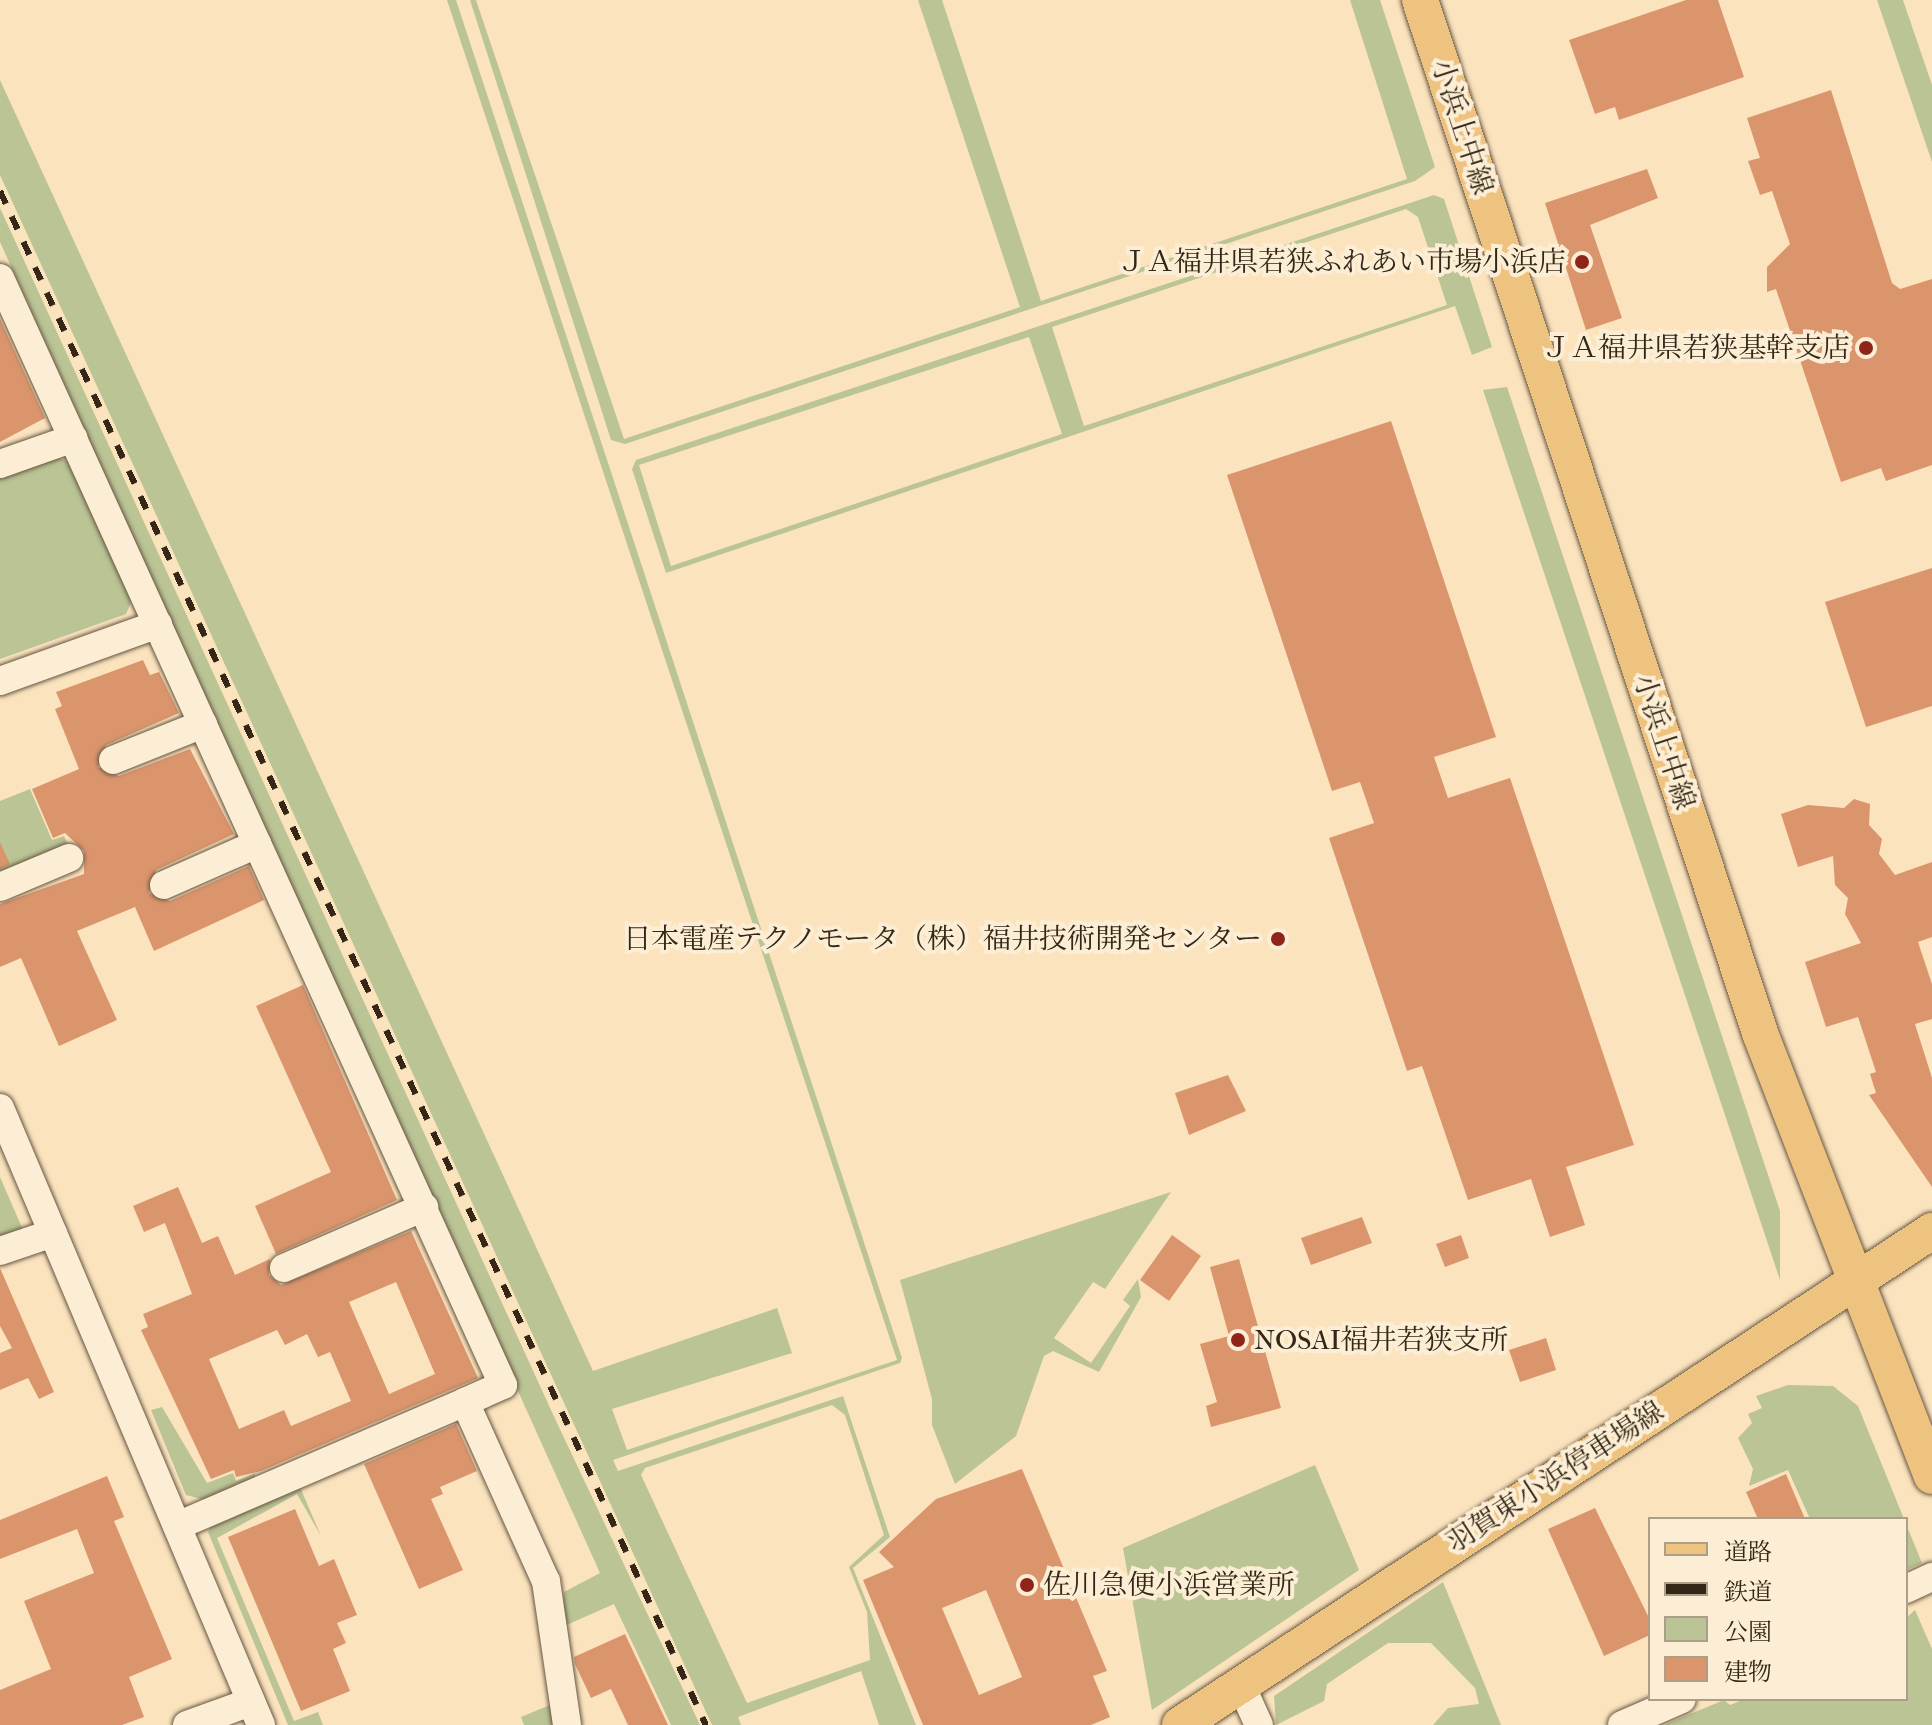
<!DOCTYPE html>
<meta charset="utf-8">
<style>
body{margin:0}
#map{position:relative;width:1932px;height:1725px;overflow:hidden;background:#fbe3be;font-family:"IM FELL French Canon","Noto Serif JP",serif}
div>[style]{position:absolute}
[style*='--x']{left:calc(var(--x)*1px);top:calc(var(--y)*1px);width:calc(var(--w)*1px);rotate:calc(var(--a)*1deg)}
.green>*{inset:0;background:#bac495}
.building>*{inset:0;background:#db956d}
.roads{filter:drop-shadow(0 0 2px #665641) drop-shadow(0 0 2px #665641)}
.minor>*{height:28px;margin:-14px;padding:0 14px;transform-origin:14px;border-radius:14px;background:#fcedd5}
.major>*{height:36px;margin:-18px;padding:0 18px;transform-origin:18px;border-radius:18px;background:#eec27f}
.rail>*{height:6px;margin-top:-3px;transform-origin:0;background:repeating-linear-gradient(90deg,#352717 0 14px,transparent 0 28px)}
.dots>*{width:22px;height:22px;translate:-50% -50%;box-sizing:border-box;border:4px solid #fcedd5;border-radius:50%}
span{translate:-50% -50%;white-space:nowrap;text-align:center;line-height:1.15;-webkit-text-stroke:8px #fcedd5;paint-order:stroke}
.street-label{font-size:28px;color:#352717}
.poi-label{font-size:28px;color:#352717}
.right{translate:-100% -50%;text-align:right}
.left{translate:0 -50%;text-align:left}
.legend{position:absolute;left:1648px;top:1517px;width:260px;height:184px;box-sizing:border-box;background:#fcedd5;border:2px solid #ac9e89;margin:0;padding:10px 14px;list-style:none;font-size:24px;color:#352717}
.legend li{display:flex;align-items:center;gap:16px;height:40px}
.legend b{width:40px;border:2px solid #ac9e89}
</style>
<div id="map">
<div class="green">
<i style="clip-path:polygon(evenodd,447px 0,456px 0,902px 1358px,900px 1363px,613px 1460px,618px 1471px,843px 1396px,890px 1537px,853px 1568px,916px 1725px,879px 1725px,861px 1671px,738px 1717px,741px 1725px,712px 1725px,0 175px,0 80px,593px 1371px,777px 1308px,792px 1353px,612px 1409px,627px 1450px,897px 1360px,447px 0,832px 1405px,845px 1415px,884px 1535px,849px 1567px,867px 1612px,870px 1660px,747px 1703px,641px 1475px,645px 1468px,832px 1405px)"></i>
<i style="clip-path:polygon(470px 0,476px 0,624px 439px,1020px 307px,918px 0,942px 0,1041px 301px,1407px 179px,1350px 0,1380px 0,1435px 167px,1415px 181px,625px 444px,611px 440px)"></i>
<i style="clip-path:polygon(1877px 0,1903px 0,1932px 85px,1932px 162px)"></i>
<i style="clip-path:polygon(evenodd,1434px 195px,1444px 199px,1492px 347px,1472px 355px,1455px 306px,666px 573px,632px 469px,636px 460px,1434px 195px,1406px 209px,1418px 217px,1447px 305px,1084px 426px,1052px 327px,1406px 209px,1434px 195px,1029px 337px,1062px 434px,671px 566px,639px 465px,1029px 337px)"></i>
<i style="clip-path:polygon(0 208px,557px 1423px,700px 1725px,671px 1725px,614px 1604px,562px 1627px,564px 1592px,600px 1573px,0 242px)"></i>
<i style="clip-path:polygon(1507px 387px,1780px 1211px,1780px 1280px,1483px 390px)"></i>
<i style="clip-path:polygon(55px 457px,70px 462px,133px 598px,126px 614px,0 659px,0 476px)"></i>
<i style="clip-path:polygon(30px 789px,52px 840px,64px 836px,69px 847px,0 876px,0 801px)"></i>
<i style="clip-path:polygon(0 1177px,23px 1230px,0 1238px)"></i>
<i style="clip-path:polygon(1171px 1192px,1105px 1289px,1093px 1282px,1054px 1338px,1091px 1363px,1130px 1306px,1123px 1300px,1138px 1279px,1141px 1297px,1099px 1372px,1053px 1351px,1044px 1356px,1016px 1436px,955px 1484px,932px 1425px,932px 1399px,900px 1280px)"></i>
<i style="clip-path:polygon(1788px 1385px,1833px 1386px,1858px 1406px,1904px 1519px,1810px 1519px,1788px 1470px,1749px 1486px,1753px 1469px,1738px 1438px,1752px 1423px,1748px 1414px,1762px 1408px,1756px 1396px)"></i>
<i style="clip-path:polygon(162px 1407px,207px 1483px,233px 1473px,236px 1481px,255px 1473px,255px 1479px,205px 1500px,186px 1495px,151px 1410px)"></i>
<i style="clip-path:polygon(1315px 1465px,1359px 1570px,1152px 1710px,1123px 1548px)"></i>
<i style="clip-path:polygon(300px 1487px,321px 1536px,297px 1494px,217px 1538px,294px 1721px,318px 1712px,323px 1725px,288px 1725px,208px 1532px,212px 1523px)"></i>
<i style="clip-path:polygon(1906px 1524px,1922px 1563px,1906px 1570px)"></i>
<i style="clip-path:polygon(1443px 1582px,1501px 1725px,1433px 1725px,1448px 1708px,1479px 1704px,1475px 1688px,1431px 1643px,1388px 1643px,1327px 1684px,1324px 1701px,1276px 1725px,1274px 1696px)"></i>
<i style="clip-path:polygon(1915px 1610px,1932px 1649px,1932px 1725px,1664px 1725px,1724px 1700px,1730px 1705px,1745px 1699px,1906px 1699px,1906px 1618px)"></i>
<i style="clip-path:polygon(550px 1705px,555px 1725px,524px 1725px,521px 1717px)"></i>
</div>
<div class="building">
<i style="clip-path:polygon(1686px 0,1718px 0,1744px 77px,1619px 120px,1615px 107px,1595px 114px,1569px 40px)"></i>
<i style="clip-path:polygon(1831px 90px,1892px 283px,1900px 289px,1932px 279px,1932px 465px,1886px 481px,1881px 468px,1841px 482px,1776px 289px,1767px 292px,1767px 267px,1790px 244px,1772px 191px,1760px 195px,1748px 161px,1760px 158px,1747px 118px)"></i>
<i style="clip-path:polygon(1647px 169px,1658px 198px,1590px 225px,1622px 318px,1586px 330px,1545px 203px)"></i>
<i style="clip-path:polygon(0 319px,45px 418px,0 442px)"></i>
<i style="clip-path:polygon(1391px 421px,1496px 737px,1434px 757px,1448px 798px,1510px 778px,1634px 1145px,1566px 1167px,1585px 1225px,1550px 1237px,1531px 1179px,1468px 1200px,1422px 1066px,1407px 1071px,1329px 838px,1374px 823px,1360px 782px,1332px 791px,1227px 475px)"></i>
<i style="clip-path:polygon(1932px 568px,1932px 706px,1866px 727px,1825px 602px)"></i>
<i style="clip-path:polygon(143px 660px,150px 675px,159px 672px,179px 713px,106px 745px,98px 767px,119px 776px,190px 749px,234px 834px,156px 870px,149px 893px,170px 901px,249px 866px,264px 900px,154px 951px,135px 907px,77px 931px,117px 1020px,59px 1046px,21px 958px,0 967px,0 904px,84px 874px,84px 851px,65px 833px,53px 838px,32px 789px,79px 769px,55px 709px,62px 706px,56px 692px)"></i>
<i style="clip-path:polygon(1854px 799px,1870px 804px,1869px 825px,1882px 839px,1879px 854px,1895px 875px,1932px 862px,1932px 937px,1918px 942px,1932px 984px,1932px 1019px,1915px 1024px,1932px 1078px,1932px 1187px,1869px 1095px,1876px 1093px,1870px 1074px,1876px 1072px,1858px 1017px,1826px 1027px,1805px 962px,1861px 943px,1845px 914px,1848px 898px,1835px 885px,1833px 856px,1798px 867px,1781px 814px,1808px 805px,1844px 808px)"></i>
<i style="clip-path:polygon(0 842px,10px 864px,0 869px)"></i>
<i style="clip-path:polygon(303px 985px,397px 1200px,276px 1254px,255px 1206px,331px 1172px,256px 1006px)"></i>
<i style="clip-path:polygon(1228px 1075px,1246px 1111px,1189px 1135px,1175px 1093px)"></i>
<i style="clip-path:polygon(evenodd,178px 1187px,202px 1243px,218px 1236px,235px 1275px,270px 1259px,269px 1275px,281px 1285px,411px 1231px,478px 1378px,261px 1471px,236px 1477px,234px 1470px,211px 1479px,141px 1330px,148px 1327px,143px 1314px,192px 1294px,165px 1223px,144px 1232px,133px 1206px,178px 1187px,396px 1282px,435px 1374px,389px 1394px,349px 1302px,396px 1282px,178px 1187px,277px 1330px,285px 1345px,307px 1334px,318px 1357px,330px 1352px,351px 1401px,291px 1426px,284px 1410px,239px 1429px,209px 1359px,277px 1330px)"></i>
<i style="clip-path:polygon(1362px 1217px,1372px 1243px,1311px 1265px,1301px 1238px)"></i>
<i style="clip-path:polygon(1172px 1235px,1201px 1256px,1169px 1301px,1140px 1280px)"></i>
<i style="clip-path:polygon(1461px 1235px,1469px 1258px,1445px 1267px,1436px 1244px)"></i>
<i style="clip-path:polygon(1239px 1259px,1281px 1408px,1211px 1427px,1206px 1406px,1217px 1402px,1200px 1344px,1229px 1336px,1210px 1267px)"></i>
<i style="clip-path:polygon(0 1268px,54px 1392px,39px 1399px,28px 1378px,0 1390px,0 1353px,12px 1348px,0 1326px)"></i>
<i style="clip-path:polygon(1546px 1338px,1556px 1370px,1520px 1382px,1509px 1350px)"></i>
<i style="clip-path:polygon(456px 1424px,477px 1471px,440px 1487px,443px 1494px,431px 1499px,463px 1570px,419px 1589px,364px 1464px)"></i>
<i style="clip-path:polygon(evenodd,1022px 1469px,1107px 1671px,1093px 1676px,1110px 1717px,1091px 1725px,923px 1725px,863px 1580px,894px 1567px,879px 1552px,936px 1499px,1022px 1469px,986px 1590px,1022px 1677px,979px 1695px,942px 1608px,986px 1590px)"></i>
<i style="clip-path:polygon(1786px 1474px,1805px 1519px,1758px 1519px,1746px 1492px)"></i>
<i style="clip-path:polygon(107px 1476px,124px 1517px,114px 1521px,172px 1659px,129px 1677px,144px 1717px,122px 1725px,0 1725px,0 1690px,51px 1669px,24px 1601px,94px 1573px,77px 1529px,0 1559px,0 1520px)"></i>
<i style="clip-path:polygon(1595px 1508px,1650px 1620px,1650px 1635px,1604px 1656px,1548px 1529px)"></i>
<i style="clip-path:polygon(295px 1509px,319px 1566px,334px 1559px,357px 1615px,337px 1623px,346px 1643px,333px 1649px,350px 1691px,301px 1711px,228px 1537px)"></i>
<i style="clip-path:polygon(625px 1634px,668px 1725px,628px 1725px,611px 1689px,591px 1698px,575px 1664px,574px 1657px)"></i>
</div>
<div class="roads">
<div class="minor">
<i style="--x:0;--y:278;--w:1216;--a:65.56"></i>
<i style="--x:503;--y:1385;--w:42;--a:155.9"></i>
<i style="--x:0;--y:464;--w:78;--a:-19.4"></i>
<i style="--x:0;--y:681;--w:168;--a:-19.8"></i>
<i style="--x:113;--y:760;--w:97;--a:-21.8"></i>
<i style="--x:164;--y:885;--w:102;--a:-23.8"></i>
<i style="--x:0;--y:887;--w:75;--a:-22.8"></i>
<i style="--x:0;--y:1108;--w:670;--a:67.07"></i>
<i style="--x:0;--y:1251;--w:56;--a:-18.8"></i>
<i style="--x:284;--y:1268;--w:153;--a:-23.5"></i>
<i style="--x:177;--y:1526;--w:314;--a:-23.3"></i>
<i style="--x:465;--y:1402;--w:196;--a:65.7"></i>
<i style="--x:546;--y:1581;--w:146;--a:81.7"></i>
<i style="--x:1906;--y:1589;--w:29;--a:-25"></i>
<i style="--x:1240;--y:1683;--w:46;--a:65.7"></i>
<i style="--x:187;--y:1725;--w:68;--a:-19.8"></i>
<i style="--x:1622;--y:1725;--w:65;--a:-23.4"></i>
</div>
<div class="major">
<i style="--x:1420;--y:0;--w:1088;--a:71.78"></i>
<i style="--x:1760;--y:1033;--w:475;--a:68.8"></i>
<i style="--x:1180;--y:1725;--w:900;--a:-33.3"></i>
</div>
</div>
<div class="rail">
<i style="--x:0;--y:191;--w:1689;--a:65.29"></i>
</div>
<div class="dots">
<i style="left:1582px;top:262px;background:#8f2418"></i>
<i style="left:1866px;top:348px;background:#8f2418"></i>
<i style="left:1278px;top:939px;background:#8f2418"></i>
<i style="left:1238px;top:1340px;background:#8f2418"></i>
<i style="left:1027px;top:1585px;background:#8f2418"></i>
</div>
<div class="street-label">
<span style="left:1462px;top:127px;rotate:72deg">小浜上中線</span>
<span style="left:1664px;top:742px;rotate:72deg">小浜上中線</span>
<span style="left:1555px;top:1477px;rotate:-33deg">羽賀東小浜停車場線</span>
</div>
<div class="poi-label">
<span class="right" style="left:1566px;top:262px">ＪＡ福井県若狭ふれあい市場小浜店</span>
<span class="right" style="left:1850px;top:348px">ＪＡ福井県若狭基幹支店</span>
<span class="right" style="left:1262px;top:939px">日本電産テクノモータ（株）福井技術開発センター</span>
<span class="left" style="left:1254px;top:1340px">NOSAI福井若狭支所</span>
<span class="left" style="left:1043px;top:1585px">佐川急便小浜営業所</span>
</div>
<ul class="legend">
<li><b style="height:10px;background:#eec27f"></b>道路</li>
<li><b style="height:10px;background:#352717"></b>鉄道</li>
<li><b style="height:22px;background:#bac495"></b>公園</li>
<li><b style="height:22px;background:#db956d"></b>建物</li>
</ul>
</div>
